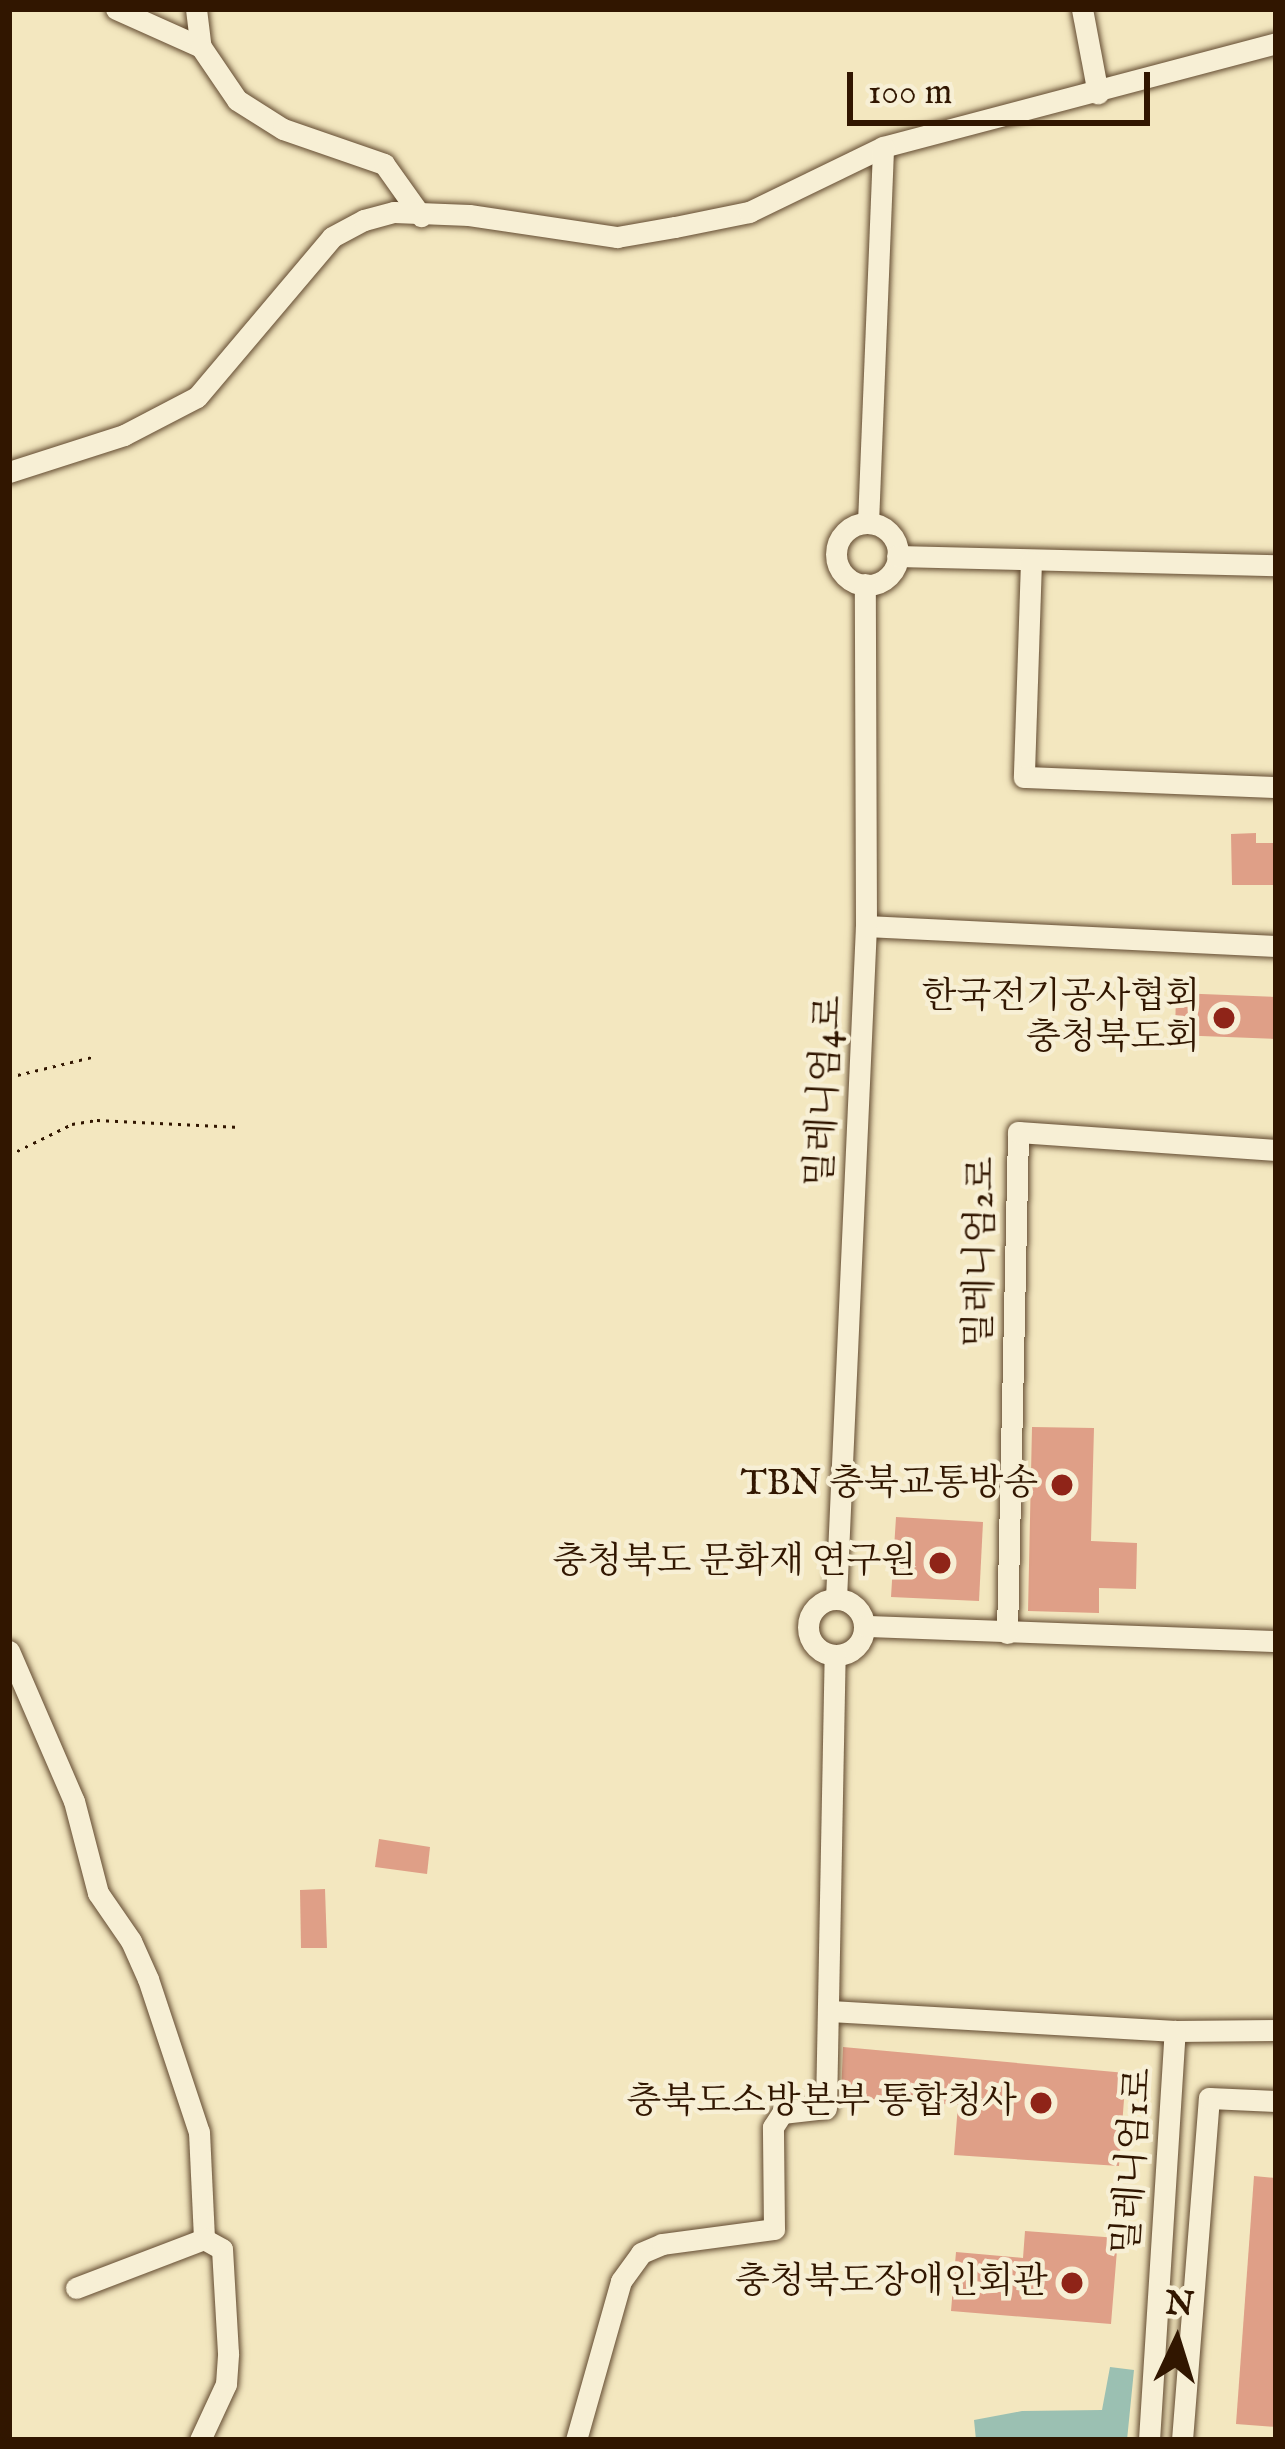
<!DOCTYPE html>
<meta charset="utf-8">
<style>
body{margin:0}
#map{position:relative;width:1285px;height:2449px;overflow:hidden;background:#f3e7bf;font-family:"IM FELL English","Noto Serif KR",serif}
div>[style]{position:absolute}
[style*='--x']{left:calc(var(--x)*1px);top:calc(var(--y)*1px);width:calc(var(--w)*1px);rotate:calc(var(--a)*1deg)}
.water>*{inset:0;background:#9bc0b2}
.building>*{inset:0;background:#df9f87}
.path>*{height:3px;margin-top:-1.5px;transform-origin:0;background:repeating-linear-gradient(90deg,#311600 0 3px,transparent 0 9px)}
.roads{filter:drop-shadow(0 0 3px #624a30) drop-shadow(0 0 3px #624a30)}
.minor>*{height:21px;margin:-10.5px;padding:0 10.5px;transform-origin:10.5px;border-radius:10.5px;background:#f7efd5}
.minor>.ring{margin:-10.5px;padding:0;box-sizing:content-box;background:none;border:21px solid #f7efd5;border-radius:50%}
.dots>*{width:33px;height:33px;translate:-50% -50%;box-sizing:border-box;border:6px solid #f7efd5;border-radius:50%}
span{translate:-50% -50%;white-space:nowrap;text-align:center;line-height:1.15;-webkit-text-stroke:9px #f7efd5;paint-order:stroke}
.poi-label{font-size:36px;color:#311600}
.right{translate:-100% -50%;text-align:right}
.street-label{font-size:36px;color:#311600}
.frame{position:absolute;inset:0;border:12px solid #311600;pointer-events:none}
.north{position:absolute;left:1117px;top:2281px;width:120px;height:120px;-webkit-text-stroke:9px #f7efd5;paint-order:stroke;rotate:4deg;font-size:33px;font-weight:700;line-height:48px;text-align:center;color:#311600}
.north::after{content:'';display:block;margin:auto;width:42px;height:54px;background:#311600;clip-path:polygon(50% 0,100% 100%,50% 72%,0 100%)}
.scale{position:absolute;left:847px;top:72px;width:303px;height:54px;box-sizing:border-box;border:6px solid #311600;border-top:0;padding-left:15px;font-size:36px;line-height:42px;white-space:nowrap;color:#311600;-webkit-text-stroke:9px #f7efd5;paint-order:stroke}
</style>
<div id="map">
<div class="water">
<i style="clip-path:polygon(1110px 2367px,1134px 2370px,1127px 2440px,976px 2440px,974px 2420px,1022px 2411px,1102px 2410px)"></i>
</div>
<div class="building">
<i style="clip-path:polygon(1256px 833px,1256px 843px,1276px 843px,1276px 885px,1232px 885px,1231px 834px)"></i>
<i style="clip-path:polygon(1176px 993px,1276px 997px,1276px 1039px,1175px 1035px)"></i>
<i style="clip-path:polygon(1032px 1427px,1094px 1428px,1091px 1541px,1137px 1543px,1136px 1589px,1099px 1588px,1099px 1613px,1028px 1611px)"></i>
<i style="clip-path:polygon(896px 1517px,983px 1522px,979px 1601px,891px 1597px)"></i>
<i style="clip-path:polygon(379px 1839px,430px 1847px,427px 1874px,375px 1867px)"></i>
<i style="clip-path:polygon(325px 1889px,327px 1948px,301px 1948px,300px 1890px)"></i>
<i style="clip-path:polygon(843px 2047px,1126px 2073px,1119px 2166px,954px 2155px,958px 2105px,841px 2097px)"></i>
<i style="clip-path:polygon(1254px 2176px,1276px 2178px,1276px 2427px,1236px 2424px)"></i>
<i style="clip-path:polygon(1025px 2231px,1118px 2238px,1111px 2324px,951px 2311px,956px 2252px,1023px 2258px)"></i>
</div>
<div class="path">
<i style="--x:9;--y:1077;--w:85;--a:-13.5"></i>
<i style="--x:9;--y:1155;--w:70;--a:-26.2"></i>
<i style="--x:72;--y:1124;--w:25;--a:-9"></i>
<i style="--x:97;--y:1120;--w:143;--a:2.8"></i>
</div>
<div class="roads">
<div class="minor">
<i style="--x:116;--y:9;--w:93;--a:24.1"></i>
<i style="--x:196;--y:9;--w:38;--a:83"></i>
<i style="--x:201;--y:47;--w:64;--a:55.8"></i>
<i style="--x:237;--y:100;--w:54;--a:32.2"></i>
<i style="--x:283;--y:129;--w:107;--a:19.1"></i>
<i style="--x:384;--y:164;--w:64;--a:54.6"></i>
<i style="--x:1082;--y:9;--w:86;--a:79.3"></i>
<i style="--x:9;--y:472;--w:121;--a:-17.8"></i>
<i style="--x:124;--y:435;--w:82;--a:-27.5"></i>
<i style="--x:197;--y:397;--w:209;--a:-49.8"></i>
<i style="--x:332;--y:237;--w:36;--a:-28"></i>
<i style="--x:364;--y:220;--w:31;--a:-15"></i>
<i style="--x:394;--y:212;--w:75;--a:2.3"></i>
<i style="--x:469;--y:215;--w:150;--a:8.5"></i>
<i style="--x:617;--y:237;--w:59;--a:-9.8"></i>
<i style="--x:675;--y:227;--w:76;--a:-11.5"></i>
<i style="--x:749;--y:212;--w:149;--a:-25.9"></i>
<i style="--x:883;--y:147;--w:407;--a:-14.8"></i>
<i style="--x:868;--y:523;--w:376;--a:-87.7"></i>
<i class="ring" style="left:836px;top:523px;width:41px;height:41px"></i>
<i style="--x:897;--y:556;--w:379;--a:1.4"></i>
<i style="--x:1031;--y:561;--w:216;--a:91.9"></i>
<i style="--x:1024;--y:777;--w:252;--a:2.3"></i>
<i style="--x:866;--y:926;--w:410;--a:2.8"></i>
<i class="ring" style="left:808px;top:1599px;width:35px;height:35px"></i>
<i style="--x:836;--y:1599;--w:674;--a:-87.45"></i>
<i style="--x:866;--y:926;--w:342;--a:-90.2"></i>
<i style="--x:865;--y:1626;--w:411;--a:2.1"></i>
<i style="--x:1007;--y:1633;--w:501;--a:-88.74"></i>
<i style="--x:1018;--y:1132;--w:259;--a:4"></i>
<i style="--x:9;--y:1651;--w:163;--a:66.6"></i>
<i style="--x:74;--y:1801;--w:95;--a:75.4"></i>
<i style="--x:98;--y:1893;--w:58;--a:55.5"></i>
<i style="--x:131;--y:1941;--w:42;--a:65.9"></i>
<i style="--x:148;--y:1979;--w:161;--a:71.6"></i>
<i style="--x:199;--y:2132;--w:107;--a:87.3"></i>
<i style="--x:204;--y:2239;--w:137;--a:159.1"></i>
<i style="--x:830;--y:2011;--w:346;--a:3.3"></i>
<i style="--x:1175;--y:2031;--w:101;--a:-0.6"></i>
<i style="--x:200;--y:2440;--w:62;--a:-65.1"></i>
<i style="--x:226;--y:2384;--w:31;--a:-86"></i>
<i style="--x:228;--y:2353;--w:104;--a:-93.3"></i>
<i style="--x:222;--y:2249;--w:21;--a:-151"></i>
<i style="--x:576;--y:2440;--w:165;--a:-74.2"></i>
<i style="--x:621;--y:2281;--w:34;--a:-54"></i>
<i style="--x:641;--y:2253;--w:23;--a:-23"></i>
<i style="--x:662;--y:2244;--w:113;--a:-7.6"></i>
<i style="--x:774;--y:2229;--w:102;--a:-90.6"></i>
<i style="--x:773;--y:2127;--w:17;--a:-57"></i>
<i style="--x:782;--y:2113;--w:44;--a:-6.5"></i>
<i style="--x:826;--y:2108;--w:452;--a:-88.9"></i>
<i style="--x:1149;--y:2440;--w:410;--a:-86.4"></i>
<i style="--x:1182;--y:2440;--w:343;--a:-85.5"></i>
<i style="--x:1209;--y:2098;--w:67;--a:2.6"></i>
</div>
</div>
<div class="dots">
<i style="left:1224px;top:1018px;background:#8f2418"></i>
<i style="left:1062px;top:1485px;background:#8f2418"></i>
<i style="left:940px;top:1563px;background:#8f2418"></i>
<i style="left:1041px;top:2103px;background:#8f2418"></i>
<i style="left:1072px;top:2283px;background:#8f2418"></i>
</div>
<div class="poi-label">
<span class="right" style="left:1200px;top:1018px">한국전기공사협회<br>충청북도회</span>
<span class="right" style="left:1038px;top:1485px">TBN 충북교통방송</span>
<span class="right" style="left:916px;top:1563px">충청북도 문화재 연구원</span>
<span class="right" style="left:1017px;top:2103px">충북도소방본부 통합청사</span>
<span class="right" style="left:1048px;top:2283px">충청북도장애인회관</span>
</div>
<div class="street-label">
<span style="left:826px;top:1091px;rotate:-87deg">밀레니엄4로</span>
<span style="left:982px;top:1252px;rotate:-89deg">밀레니엄2로</span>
<span style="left:1134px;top:2161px;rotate:-86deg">밀레니엄1로</span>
</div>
<div class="frame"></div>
<div class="north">N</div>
<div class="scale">100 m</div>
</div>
